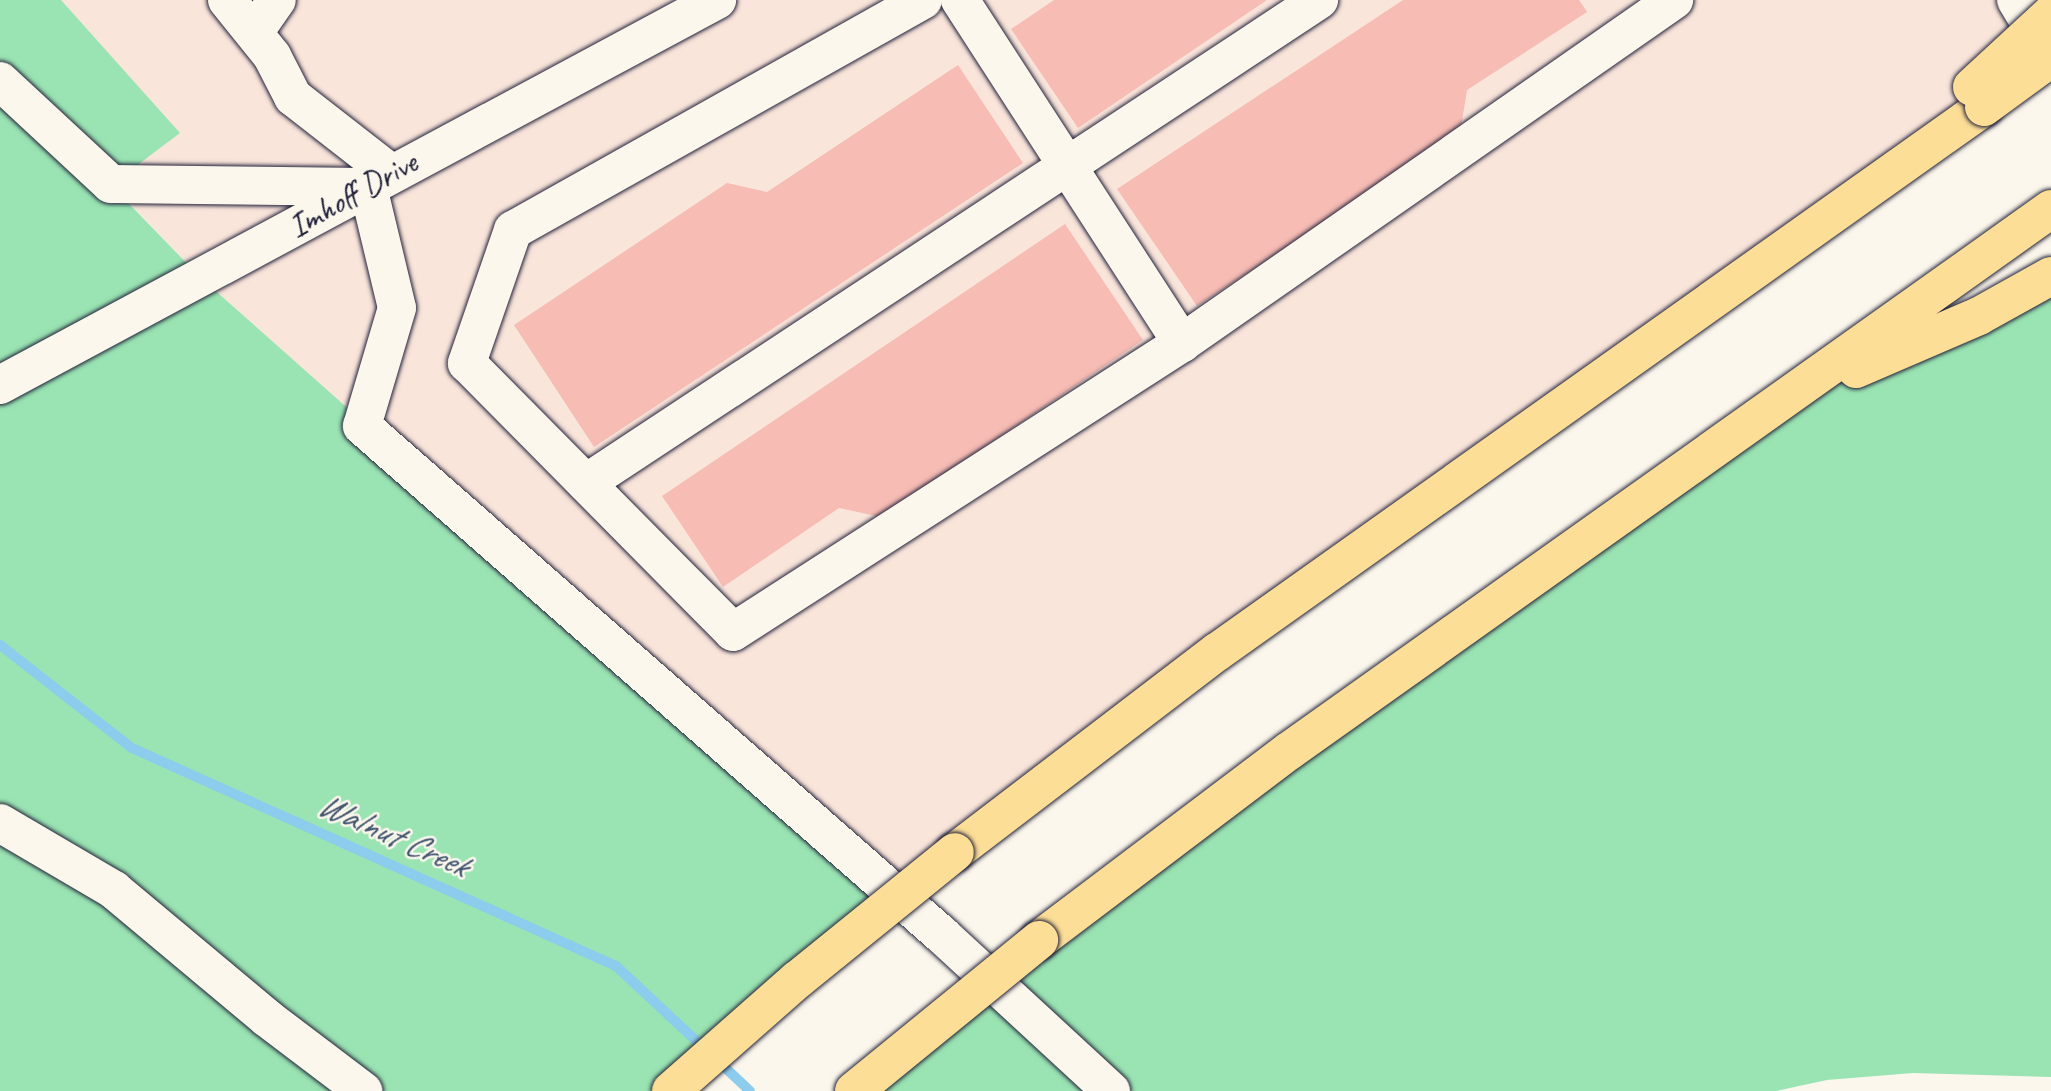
<!DOCTYPE html>
<style>
body{margin:0}
#map{position:relative;width:2051px;height:1091px;overflow:hidden;background:#fbf7ec;font-family:Caveat,sans-serif}
div>[style]{position:absolute}
[style*='--x']{left:calc(var(--x)*1px);top:calc(var(--y)*1px);width:calc(var(--w)*1px);rotate:calc(var(--a)*1deg)}
.built>*{inset:0;background:#fae5db}
.green>*{inset:0;background:#9ae4b3}
.stream>*{height:10px;margin:-5px;padding:0 5px;transform-origin:5px;border-radius:5px;background:#8ccced}
.building>*{inset:0;background:#f7bcb4}
.roads{filter:drop-shadow(0 0 2px #22223b) drop-shadow(0 0 2px #22223b)}
.minor>*{height:38px;margin:-19px;padding:0 19px;transform-origin:19px;border-radius:19px;background:#fbf7ec}
.highway>*{height:38px;margin:-19px;padding:0 19px;transform-origin:19px;border-radius:19px;background:#fdde96}
.bridges{filter:drop-shadow(0 0 2px #22223b) drop-shadow(0 0 2px #22223b)}
.highway-bridge>*{height:38px;margin:-19px;padding:0 19px;transform-origin:19px;border-radius:19px;background:#fdde96}
span{translate:-50% -50%;white-space:nowrap;text-align:center;line-height:1.15;-webkit-text-stroke:5px #fbf7ec;paint-order:stroke}
.street-label{font-size:33px;color:#22223b}
.water-label{font-size:35px;color:#425570;font-style:italic}
</style>
<div id="map">
<div class="built">
<i style="clip-path:polygon(61px 0,2016px 0,2050px 59px,898px 897px,362px 426px,201px 278px,111px 184px)"></i>
</div>
<div class="green">
<i style="clip-path:polygon(0 0,61px 0,180px 133px,111px 185px,201px 278px,898px 897px,671px 1091px,0 1091px)"></i>
<i style="clip-path:polygon(2051px 276px,2051px 1077px,1913px 1073px,1827px 1080px,1776px 1091px,856px 1091px,1793px 396px)"></i>
</div>
<div class="stream">
<i style="--x:0;--y:645;--w:167;--a:38"></i>
<i style="--x:132;--y:748;--w:531;--a:24.25"></i>
<i style="--x:616;--y:966;--w:123;--a:43"></i>
<i style="--x:717;--y:1060;--w:45;--a:43.2"></i>
</div>
<div class="building">
<i style="clip-path:polygon(1054px 0,1267px 0,1078px 128px,1011px 29px)"></i>
<i style="clip-path:polygon(1403px 0,1579px 0,1587px 12px,1467px 90px,1460px 133px,1197px 306px,1117px 189px)"></i>
<i style="clip-path:polygon(958px 65px,1023px 163px,594px 447px,514px 325px,727px 183px,767px 192px)"></i>
<i style="clip-path:polygon(1065px 224px,1143px 340px,881px 517px,839px 508px,723px 587px,662px 496px)"></i>
</div>
<div class="roads">
<div class="minor">
<i style="--x:227;--y:0;--w:72;--a:51.2"></i>
<i style="--x:272;--y:56;--w:46;--a:62.9"></i>
<i style="--x:293;--y:97;--w:125;--a:37.9"></i>
<i style="--x:923;--y:0;--w:470;--a:150.7"></i>
<i style="--x:513;--y:230;--w:141;--a:109.1"></i>
<i style="--x:467;--y:363;--w:378;--a:45.3"></i>
<i style="--x:733;--y:632;--w:534;--a:-32.77"></i>
<i style="--x:960;--y:0;--w:409;--a:57.1"></i>
<i style="--x:1182;--y:343;--w:600;--a:-34.88"></i>
<i style="--x:2016;--y:0;--w:68;--a:58.9"></i>
<i style="--x:255;--y:31;--w:38;--a:-55"></i>
<i style="--x:0;--y:81;--w:151;--a:42.9"></i>
<i style="--x:111;--y:184;--w:257;--a:0.7"></i>
<i style="--x:368;--y:187;--w:124;--a:76.5"></i>
<i style="--x:397;--y:308;--w:123;--a:106.5"></i>
<i style="--x:362;--y:426;--w:772;--a:41.27"></i>
<i style="--x:942;--y:935;--w:230;--a:42.7"></i>
<i style="--x:0;--y:385;--w:814;--a:-28.23"></i>
<i style="--x:586;--y:483;--w:878;--a:-33.38"></i>
<i style="--x:0;--y:823;--w:132;--a:30.4"></i>
<i style="--x:114;--y:890;--w:199;--a:39.9"></i>
<i style="--x:267;--y:1018;--w:121;--a:37.2"></i>
</div>
<div class="highway">
<i style="--x:1856;--y:369;--w:134;--a:-23.3"></i>
<i style="--x:1979;--y:316;--w:82;--a:-29.1"></i>
<i style="--x:955;--y:852;--w:330;--a:-37.4"></i>
<i style="--x:1217;--y:652;--w:941;--a:-35.4"></i>
<i style="--x:1039;--y:940;--w:313;--a:-37.1"></i>
<i style="--x:1289;--y:751;--w:935;--a:-35.42"></i>
</div>
</div>
<div class="bridges">
<div class="highway-bridge">
<i style="--x:1972;--y:87;--w:108;--a:-42.7"></i>
<i style="--x:1984;--y:107;--w:83;--a:-36.2"></i>
<i style="--x:671;--y:1091;--w:168;--a:-41.4"></i>
<i style="--x:797;--y:980;--w:203;--a:-39"></i>
<i style="--x:854;--y:1091;--w:239;--a:-39.2"></i>
</div>
</div>
<div class="street-label">
<span style="left:353px;top:195px;rotate:-29deg">Imhoff Drive</span>
</div>
<div class="water-label">
<span style="left:393px;top:835px;rotate:24deg">Walnut Creek</span>
</div>
</div>
